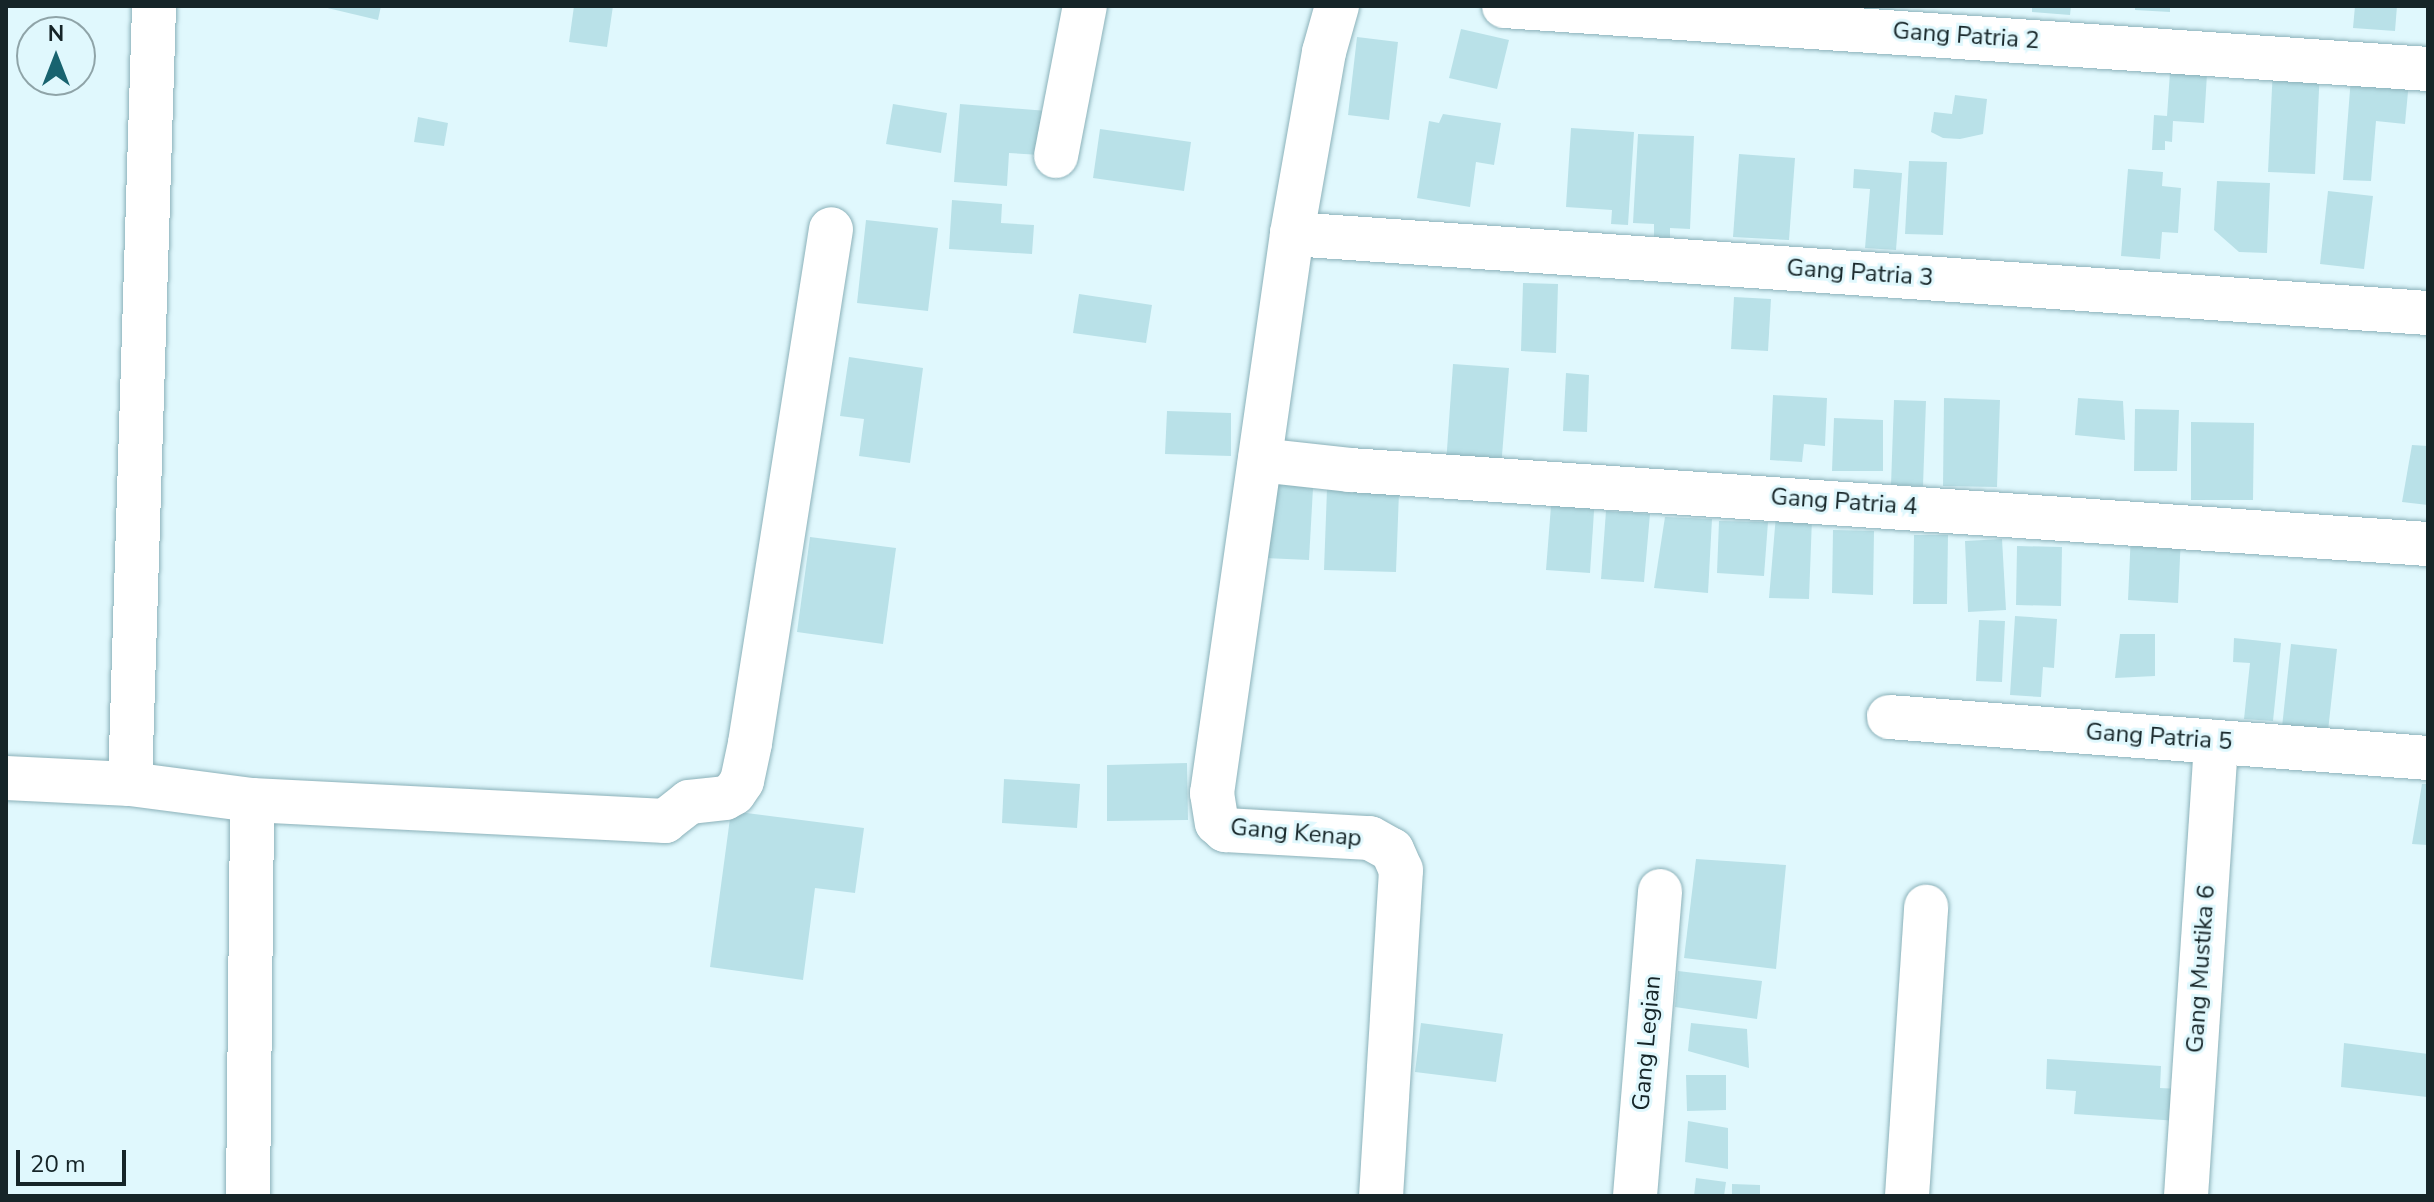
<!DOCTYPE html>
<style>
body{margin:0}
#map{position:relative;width:2434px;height:1202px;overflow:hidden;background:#e0f8fd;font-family:"Nunito Sans",sans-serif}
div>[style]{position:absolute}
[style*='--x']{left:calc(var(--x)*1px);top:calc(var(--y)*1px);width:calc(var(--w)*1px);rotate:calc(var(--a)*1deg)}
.building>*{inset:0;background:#b9e1e8}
.roads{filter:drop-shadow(0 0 2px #8bb1b9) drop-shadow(0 0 2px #8bb1b9)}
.minor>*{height:44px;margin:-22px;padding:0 22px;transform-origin:22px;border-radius:22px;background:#fff}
span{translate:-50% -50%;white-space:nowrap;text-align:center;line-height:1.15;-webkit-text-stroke:6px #e0f8fd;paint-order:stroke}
.street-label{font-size:24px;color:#162528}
.frame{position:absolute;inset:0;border:8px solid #162528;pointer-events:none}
.north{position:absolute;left:16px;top:16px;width:80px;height:80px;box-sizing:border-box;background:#e0f8fd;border:2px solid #8fa4a8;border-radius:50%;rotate:0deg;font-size:22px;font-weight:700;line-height:32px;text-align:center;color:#162528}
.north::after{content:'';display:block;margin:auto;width:28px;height:36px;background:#18636f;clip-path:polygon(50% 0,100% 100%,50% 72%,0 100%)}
.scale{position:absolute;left:16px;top:1150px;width:110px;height:36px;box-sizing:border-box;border:4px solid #162528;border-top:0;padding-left:10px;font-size:24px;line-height:28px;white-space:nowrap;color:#162528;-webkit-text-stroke:6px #e0f8fd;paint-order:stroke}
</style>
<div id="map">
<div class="building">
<i style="clip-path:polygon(319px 6px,381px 6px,378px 20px)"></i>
<i style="clip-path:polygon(574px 6px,613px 6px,607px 47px,569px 42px)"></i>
<i style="clip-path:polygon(2032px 6px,2071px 6px,2070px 15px,2032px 12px)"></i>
<i style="clip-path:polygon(2135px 6px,2170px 6px,2170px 12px,2135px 10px)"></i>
<i style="clip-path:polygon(2355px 6px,2397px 6px,2395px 31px,2353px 28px)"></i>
<i style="clip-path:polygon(1461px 29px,1509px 40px,1497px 89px,1449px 78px)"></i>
<i style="clip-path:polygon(1357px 37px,1398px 42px,1389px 120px,1348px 115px)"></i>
<i style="clip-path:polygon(2273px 67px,2320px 69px,2315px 174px,2268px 172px)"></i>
<i style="clip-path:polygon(2170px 72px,2207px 74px,2204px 123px,2173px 121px,2172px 142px,2165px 141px,2165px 150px,2152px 150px,2154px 115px,2167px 116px)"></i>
<i style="clip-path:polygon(2351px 77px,2409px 81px,2405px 124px,2376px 121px,2371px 181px,2343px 180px)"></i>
<i style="clip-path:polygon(1955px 95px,1987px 99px,1983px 134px,1960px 139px,1943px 138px,1931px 132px,1934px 112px,1952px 114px)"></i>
<i style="clip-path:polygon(893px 104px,947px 113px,941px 153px,886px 144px)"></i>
<i style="clip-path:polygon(960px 104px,1060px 112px,1056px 156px,1009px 153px,1007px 186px,954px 182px)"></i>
<i style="clip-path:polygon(1443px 114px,1501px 123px,1494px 165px,1476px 162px,1470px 207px,1417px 198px,1429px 121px,1439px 123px)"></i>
<i style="clip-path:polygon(418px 117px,448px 123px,444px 146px,414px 142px)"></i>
<i style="clip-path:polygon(1571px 128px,1634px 132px,1628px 225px,1611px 224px,1612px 210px,1566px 207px)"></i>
<i style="clip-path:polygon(1100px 129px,1191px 142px,1184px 191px,1093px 178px)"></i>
<i style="clip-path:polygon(1638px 134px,1694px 136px,1690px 229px,1670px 228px,1670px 238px,1654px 237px,1654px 224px,1633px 223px)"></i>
<i style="clip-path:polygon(1739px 154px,1795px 158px,1789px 240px,1733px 237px)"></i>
<i style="clip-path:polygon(1909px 161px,1947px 162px,1943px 235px,1905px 234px)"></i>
<i style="clip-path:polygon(1854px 169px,1902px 173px,1896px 250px,1865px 248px,1870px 189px,1853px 188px)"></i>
<i style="clip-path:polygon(2128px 169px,2163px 172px,2162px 186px,2181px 188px,2178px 233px,2162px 232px,2160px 259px,2121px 256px)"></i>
<i style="clip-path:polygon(2217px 181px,2270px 183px,2267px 253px,2239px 252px,2214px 230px)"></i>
<i style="clip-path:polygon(2328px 191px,2373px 196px,2364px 269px,2320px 264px)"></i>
<i style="clip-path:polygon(952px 200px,1002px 204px,1001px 223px,1034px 225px,1032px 254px,949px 249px)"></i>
<i style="clip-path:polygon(866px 220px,938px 228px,928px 311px,857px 303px)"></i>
<i style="clip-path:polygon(1523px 283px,1558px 284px,1556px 353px,1521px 351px)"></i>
<i style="clip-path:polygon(1079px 294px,1152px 305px,1146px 343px,1073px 333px)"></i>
<i style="clip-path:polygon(1734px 297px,1771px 299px,1768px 351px,1731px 349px)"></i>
<i style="clip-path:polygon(849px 357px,923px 368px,910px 463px,859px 456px,864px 419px,840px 416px)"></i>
<i style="clip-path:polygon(1453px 364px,1509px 368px,1501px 468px,1446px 464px)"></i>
<i style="clip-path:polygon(1566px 373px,1589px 375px,1587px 432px,1563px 431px)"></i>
<i style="clip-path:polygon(1773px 395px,1827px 398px,1825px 446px,1804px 444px,1802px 462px,1770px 460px)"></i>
<i style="clip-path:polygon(1944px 398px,2000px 400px,1997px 487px,1943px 486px)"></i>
<i style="clip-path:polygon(2078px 398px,2123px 401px,2125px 440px,2075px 435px)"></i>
<i style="clip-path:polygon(1894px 400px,1926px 401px,1923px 486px,1891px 485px)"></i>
<i style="clip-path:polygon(2135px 409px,2179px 410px,2177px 471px,2134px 471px)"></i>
<i style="clip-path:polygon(1167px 411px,1231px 413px,1231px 456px,1165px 454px)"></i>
<i style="clip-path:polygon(1834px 418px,1883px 420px,1883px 471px,1832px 471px)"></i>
<i style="clip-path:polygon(2191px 422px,2254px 423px,2253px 500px,2191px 500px)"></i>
<i style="clip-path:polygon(2412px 445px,2428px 446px,2428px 505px,2402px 502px)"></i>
<i style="clip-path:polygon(1276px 484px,1313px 488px,1309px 560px,1265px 558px)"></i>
<i style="clip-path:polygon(1327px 489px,1399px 492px,1396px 572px,1324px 570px)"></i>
<i style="clip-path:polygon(1552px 493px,1595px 496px,1590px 573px,1546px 570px)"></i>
<i style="clip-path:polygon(1606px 511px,1650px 514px,1644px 582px,1601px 579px)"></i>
<i style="clip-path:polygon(1776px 515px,1812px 518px,1809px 599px,1769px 598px)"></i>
<i style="clip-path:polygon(1665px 517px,1712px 519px,1708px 593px,1654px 588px)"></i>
<i style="clip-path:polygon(1719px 521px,1768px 522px,1764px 576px,1717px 573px)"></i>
<i style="clip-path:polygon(1833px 530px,1874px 531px,1873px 595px,1832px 593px)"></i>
<i style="clip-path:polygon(2131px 532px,2181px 535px,2178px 603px,2128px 600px)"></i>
<i style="clip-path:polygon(1914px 535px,1948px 535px,1947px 604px,1913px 604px)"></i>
<i style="clip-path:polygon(810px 537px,896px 548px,883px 644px,797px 632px)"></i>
<i style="clip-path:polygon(2002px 539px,2006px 610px,1968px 612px,1965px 541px)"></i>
<i style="clip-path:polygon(2017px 546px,2062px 547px,2061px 606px,2016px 605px)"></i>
<i style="clip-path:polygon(2015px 616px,2057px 619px,2054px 668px,2043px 667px,2041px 697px,2010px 695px)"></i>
<i style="clip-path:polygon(1979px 620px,2005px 621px,2002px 682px,1976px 681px)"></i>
<i style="clip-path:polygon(2120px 634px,2155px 634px,2155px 676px,2115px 678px)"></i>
<i style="clip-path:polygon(2234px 638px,2281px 643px,2273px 721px,2244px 719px,2250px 663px,2233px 662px)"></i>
<i style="clip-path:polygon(2291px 644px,2337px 649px,2328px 731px,2282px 727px)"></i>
<i style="clip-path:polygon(1187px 763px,1188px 820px,1107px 821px,1107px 765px)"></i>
<i style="clip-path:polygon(1004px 779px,1080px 784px,1077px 828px,1002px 823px)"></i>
<i style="clip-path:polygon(2422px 784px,2428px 784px,2428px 845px,2412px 844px)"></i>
<i style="clip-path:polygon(731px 811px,864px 828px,855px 893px,815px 888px,803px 980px,710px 967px)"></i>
<i style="clip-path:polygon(1696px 859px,1786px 865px,1776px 969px,1684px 958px)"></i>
<i style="clip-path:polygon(1678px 971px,1762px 981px,1757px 1019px,1675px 1007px)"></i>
<i style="clip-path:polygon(1421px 1023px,1503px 1034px,1496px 1082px,1415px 1072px)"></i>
<i style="clip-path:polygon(1691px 1023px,1747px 1029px,1749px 1068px,1688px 1051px)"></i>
<i style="clip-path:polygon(2344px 1043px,2428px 1054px,2427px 1097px,2341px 1087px)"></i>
<i style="clip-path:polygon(2047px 1059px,2161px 1066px,2160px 1088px,2180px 1089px,2178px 1121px,2074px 1114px,2076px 1091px,2046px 1089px)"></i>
<i style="clip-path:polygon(1686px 1075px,1726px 1075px,1726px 1110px,1687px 1111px)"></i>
<i style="clip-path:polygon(1688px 1121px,1728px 1128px,1728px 1169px,1685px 1162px)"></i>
<i style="clip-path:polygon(1696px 1178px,1726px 1182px,1724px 1196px,1694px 1196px)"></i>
<i style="clip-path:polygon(1732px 1184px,1760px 1185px,1760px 1196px,1732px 1196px)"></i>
</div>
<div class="roads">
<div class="minor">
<i style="--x:1337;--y:6;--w:48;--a:105.8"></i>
<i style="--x:1324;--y:52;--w:185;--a:100"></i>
<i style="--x:1292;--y:234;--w:565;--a:98.14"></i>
<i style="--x:1212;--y:793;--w:30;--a:81"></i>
<i style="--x:1217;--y:823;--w:11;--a:41"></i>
<i style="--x:1225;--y:830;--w:145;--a:3.2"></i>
<i style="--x:1370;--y:838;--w:25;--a:29"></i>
<i style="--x:1392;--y:850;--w:22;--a:66"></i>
<i style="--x:1401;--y:870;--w:327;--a:93.5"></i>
<i style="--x:1504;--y:6;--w:926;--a:3.9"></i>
<i style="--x:1056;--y:156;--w:153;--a:-79.1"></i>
<i style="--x:1292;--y:234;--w:1139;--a:3.98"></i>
<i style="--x:1260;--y:460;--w:91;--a:6.3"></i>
<i style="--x:1350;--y:470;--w:1081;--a:3.93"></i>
<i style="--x:1889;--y:717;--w:541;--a:4.35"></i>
<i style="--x:6;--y:778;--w:124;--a:2.8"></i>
<i style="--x:130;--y:784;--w:123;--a:7.5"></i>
<i style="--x:252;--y:800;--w:414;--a:2.9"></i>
<i style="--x:665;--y:821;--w:31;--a:-38"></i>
<i style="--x:689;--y:802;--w:36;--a:-6"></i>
<i style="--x:725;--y:798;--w:10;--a:-29"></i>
<i style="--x:734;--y:793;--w:14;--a:-56"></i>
<i style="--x:742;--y:781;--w:39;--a:-78"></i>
<i style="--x:750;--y:743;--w:520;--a:-81.04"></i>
<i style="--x:130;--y:784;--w:778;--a:-88.23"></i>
<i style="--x:248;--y:1196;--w:396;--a:-89.4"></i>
<i style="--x:1635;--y:1196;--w:306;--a:-85.3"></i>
<i style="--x:1907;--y:1196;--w:290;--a:-86.2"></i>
<i style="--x:2186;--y:1196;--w:455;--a:-86.2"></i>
</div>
</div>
<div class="street-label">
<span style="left:1966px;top:36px;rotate:4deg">Gang Patria 2</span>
<span style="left:1860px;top:273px;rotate:4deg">Gang Patria 3</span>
<span style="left:1844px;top:502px;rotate:4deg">Gang Patria 4</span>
<span style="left:2159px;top:737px;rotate:4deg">Gang Patria 5</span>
<span style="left:1296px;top:833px;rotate:5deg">Gang Kenap</span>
<span style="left:2201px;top:969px;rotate:-86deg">Gang Mustika 6</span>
<span style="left:1647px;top:1043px;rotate:-85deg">Gang Legian</span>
</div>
<div class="frame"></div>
<div class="north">N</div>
<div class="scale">20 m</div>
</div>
